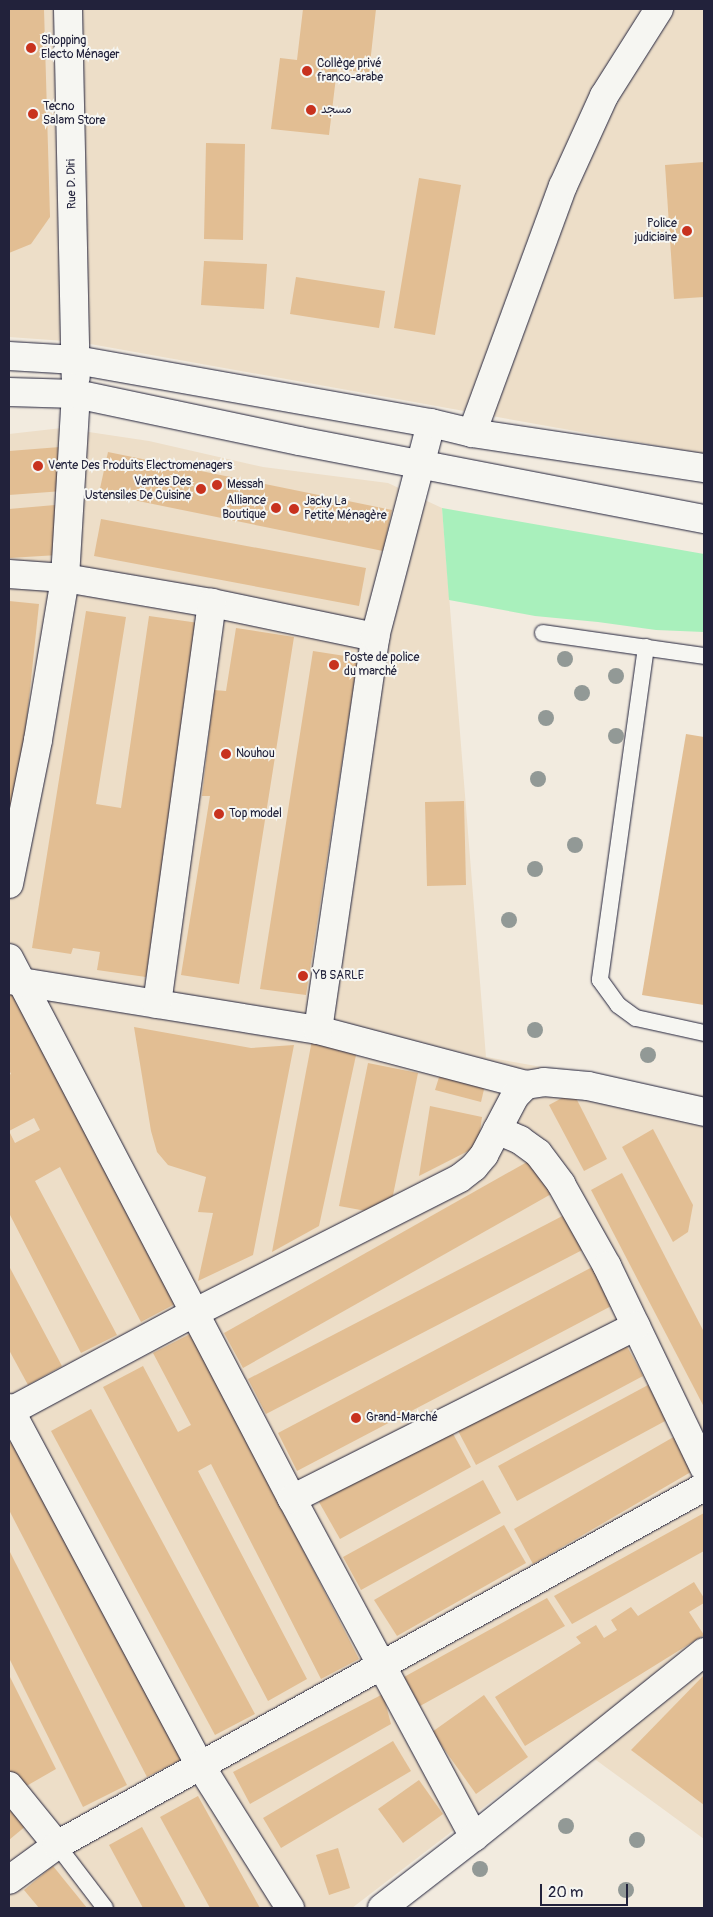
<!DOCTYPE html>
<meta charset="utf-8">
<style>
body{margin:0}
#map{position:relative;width:713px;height:1917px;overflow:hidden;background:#f2ebdf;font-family:Pangolin,"Playpen Sans Arabic",sans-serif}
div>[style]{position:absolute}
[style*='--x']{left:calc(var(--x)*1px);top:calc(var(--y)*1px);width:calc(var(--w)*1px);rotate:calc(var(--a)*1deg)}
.built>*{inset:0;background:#eddec8}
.green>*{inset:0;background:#a9f0bc}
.building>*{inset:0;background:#e2be93}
.roads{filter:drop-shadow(0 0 1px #22223b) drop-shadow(0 0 1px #22223b)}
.lane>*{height:16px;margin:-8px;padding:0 8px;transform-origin:8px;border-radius:8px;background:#f6f6f2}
.street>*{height:28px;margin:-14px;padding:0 14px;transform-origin:14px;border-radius:14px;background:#f6f6f2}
.secondary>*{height:28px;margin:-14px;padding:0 14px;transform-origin:14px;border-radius:14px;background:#f6f6f2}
.trees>*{width:16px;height:16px;margin:-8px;border-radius:50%;background:#929996}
.dots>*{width:14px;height:14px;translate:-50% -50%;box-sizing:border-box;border:2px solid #f6f6f2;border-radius:50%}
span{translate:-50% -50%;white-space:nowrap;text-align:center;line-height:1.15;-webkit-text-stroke:4px #f6f6f2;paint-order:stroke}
.poi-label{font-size:12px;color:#22223b}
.left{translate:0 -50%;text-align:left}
.right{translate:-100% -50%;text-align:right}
.street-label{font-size:12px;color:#22223b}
.frame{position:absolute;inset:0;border:10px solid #22223b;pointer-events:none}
.scale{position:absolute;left:540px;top:1884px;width:88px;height:22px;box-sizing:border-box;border:2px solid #22223b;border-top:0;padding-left:6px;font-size:15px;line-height:18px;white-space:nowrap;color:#22223b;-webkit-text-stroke:4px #f6f6f2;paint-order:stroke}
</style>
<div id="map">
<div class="built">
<i style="clip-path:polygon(9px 9px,704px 9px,704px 454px,79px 342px,9px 337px)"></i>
<i style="clip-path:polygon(62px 428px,149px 441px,263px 467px,388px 483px,442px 508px,486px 1057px,704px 1096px,704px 1839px,570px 1741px,352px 1908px,9px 1908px,9px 434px)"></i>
</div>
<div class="green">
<i style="clip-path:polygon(442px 508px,704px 554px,704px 632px,656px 630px,598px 622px,535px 616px,449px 600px)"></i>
</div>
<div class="building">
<i style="clip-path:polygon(9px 9px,44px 9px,50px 217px,31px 244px,9px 253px)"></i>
<i style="clip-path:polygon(303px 9px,376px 9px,369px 73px,337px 69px,329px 135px,271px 129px,280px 58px,297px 60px)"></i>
<i style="clip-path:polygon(206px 143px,245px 144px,243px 240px,204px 239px)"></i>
<i style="clip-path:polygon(704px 162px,704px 297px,674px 299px,665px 165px)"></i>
<i style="clip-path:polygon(419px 178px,461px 185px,435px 335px,394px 328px)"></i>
<i style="clip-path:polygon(204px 261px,267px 264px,264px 309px,201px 305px)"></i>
<i style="clip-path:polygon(296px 277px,385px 291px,379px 328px,290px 314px)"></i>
<i style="clip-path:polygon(60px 447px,63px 491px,9px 495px,9px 451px)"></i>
<i style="clip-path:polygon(108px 452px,392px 510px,383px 551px,99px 493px)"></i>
<i style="clip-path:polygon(55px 505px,58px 555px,9px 558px,9px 509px)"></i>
<i style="clip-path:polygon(101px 519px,366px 568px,359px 606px,94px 556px)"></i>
<i style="clip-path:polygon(9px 601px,39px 604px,16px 823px,9px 822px)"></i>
<i style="clip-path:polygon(86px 611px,126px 617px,96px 804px,121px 808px,149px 616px,199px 623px,146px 977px,97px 970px,100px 952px,73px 948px,71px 954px,32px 948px)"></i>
<i style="clip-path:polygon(236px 628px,294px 637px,239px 984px,181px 975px,210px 796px,202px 796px,214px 690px,226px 691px)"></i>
<i style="clip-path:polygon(313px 651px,358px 658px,306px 995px,260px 989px)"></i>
<i style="clip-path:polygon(686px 734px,704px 737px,704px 1005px,642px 995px)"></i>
<i style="clip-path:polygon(464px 801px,466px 885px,427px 886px,425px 802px)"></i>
<i style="clip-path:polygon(evenodd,11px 988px,175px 1304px,141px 1322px,60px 1167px,35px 1181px,117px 1335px,81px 1353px,9px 1213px,9px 1075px,11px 1074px,9px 1070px,9px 989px,11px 988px,34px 1118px,40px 1130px,15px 1143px,9px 1131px,34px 1118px)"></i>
<i style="clip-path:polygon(134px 1027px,251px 1048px,294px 1045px,253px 1255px,198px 1281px,213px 1213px,198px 1212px,206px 1177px,168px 1165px,157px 1152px,151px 1131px)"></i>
<i style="clip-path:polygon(312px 1040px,358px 1046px,319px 1226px,272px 1252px)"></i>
<i style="clip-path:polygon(368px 1063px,418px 1073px,392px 1200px,366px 1211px,339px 1206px)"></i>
<i style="clip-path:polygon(440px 1074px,485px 1085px,481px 1102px,435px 1090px)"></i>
<i style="clip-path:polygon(573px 1092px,607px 1159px,584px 1171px,549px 1105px)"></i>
<i style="clip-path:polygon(430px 1106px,482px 1117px,478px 1146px,419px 1176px)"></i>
<i style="clip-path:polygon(653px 1129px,693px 1205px,688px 1232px,673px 1242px,622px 1147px)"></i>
<i style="clip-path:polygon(534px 1158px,553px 1193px,243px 1368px,224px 1333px)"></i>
<i style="clip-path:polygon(622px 1173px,704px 1332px,704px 1407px,591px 1190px)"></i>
<i style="clip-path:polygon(572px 1211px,590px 1246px,266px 1414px,248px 1379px)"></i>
<i style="clip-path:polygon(598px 1264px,617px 1303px,297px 1471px,278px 1433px)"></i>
<i style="clip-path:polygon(9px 1266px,62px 1366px,28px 1385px,9px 1350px)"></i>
<i style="clip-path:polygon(192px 1333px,359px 1659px,321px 1679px,211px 1464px,198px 1471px,307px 1679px,268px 1701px,103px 1387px,143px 1366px,178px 1432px,191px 1425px,153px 1353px)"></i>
<i style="clip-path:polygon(623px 1339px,643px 1376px,476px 1465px,456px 1427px)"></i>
<i style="clip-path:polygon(648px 1385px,667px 1420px,517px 1501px,498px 1466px)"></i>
<i style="clip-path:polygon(91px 1409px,255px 1714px,215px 1735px,51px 1431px)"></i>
<i style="clip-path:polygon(451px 1430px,471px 1467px,340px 1539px,319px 1502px)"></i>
<i style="clip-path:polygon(677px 1435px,696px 1469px,533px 1564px,514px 1529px)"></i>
<i style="clip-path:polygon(18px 1438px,182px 1759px,147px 1777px,9px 1510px,9px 1443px)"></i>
<i style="clip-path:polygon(483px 1480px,501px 1513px,361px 1590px,343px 1557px)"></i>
<i style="clip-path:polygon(704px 1513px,704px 1551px,572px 1624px,554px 1596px)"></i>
<i style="clip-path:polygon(504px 1525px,526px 1563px,397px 1636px,374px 1600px)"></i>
<i style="clip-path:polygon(9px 1550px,127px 1785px,83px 1807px,9px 1658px)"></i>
<i style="clip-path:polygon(694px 1582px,704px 1598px,704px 1603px,689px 1612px,704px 1635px,525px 1746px,495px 1697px,581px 1643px,576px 1637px,596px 1625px,604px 1638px,617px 1630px,611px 1620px,631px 1607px,638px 1616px)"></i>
<i style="clip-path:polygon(547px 1598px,565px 1626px,420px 1706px,404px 1677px)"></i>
<i style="clip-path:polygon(9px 1675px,56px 1769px,16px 1792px,9px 1778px)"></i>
<i style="clip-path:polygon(704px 1675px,704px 1805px,631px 1750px)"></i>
<i style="clip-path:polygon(383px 1694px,391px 1724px,250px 1804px,233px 1772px)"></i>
<i style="clip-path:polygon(484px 1695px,528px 1757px,476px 1794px,432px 1732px)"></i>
<i style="clip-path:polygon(393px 1741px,411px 1771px,281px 1848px,263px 1818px)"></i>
<i style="clip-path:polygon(419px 1780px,443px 1814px,403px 1843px,378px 1809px)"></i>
<i style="clip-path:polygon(198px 1796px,260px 1908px,210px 1908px,160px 1817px)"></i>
<i style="clip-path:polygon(9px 1802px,27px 1825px,9px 1840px)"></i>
<i style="clip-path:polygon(142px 1827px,186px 1908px,143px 1908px,109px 1845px)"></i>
<i style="clip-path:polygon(338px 1848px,350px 1888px,329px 1895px,316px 1855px)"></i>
<i style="clip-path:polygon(53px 1866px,87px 1908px,39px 1908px,24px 1890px)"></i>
</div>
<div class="roads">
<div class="lane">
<i style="--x:543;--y:633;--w:163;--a:8.1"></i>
<i style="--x:646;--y:647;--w:336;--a:97.9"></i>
<i style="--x:600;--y:980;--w:31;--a:54"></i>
<i style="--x:618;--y:1005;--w:22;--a:36"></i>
<i style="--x:636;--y:1018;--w:70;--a:12.4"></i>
<i style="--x:57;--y:1845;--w:79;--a:52.7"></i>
</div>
<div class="street">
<i style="--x:472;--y:433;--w:263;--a:-69.8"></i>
<i style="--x:563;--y:186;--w:99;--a:-65.5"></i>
<i style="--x:604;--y:96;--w:103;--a:-57.7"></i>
<i style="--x:9;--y:574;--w:56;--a:4.1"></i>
<i style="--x:65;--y:578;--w:149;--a:9.7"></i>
<i style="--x:212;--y:603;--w:167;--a:11.8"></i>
<i style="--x:9;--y:884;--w:147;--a:-78.6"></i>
<i style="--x:38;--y:740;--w:164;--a:-80.5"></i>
<i style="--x:65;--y:578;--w:184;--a:-86.6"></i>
<i style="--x:9;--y:958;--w:611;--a:62.39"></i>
<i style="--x:292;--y:1499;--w:384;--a:61.7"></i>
<i style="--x:9;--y:980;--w:313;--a:9.2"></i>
<i style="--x:318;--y:1030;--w:215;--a:14.8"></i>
<i style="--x:157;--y:1004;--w:405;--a:-82.2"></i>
<i style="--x:318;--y:1030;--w:397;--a:-81.7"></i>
<i style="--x:375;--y:637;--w:221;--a:-75.3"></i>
<i style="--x:497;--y:1130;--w:25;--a:23"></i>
<i style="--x:520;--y:1140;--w:22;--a:36"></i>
<i style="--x:538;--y:1153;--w:39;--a:53"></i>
<i style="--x:561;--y:1184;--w:94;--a:60.7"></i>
<i style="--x:607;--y:1266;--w:224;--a:64.3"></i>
<i style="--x:9;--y:1408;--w:405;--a:61.9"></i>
<i style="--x:200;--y:1765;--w:169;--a:57.8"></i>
<i style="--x:9;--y:1412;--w:210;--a:-28.2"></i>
<i style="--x:194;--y:1313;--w:298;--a:-26.9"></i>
<i style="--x:460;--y:1178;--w:18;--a:-38"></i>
<i style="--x:474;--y:1167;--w:16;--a:-50"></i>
<i style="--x:484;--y:1155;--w:67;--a:-62.3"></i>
<i style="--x:515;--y:1096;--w:16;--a:-45"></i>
<i style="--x:526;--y:1085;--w:18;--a:-9"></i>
<i style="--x:544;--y:1082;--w:44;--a:5.2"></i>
<i style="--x:588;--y:1086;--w:119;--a:12.6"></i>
<i style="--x:292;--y:1499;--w:385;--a:-26.7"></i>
<i style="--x:9;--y:1786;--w:76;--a:50.9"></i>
<i style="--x:9;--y:1880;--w:59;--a:-36.1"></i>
<i style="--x:57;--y:1845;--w:739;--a:-28.96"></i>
<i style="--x:382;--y:1908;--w:116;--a:-37.7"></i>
<i style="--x:474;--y:1837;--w:295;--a:-38.8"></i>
</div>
<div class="secondary">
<i style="--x:68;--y:9;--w:368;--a:88.8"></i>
<i style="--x:9;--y:356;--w:67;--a:3.4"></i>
<i style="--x:76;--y:360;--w:361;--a:10.1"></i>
<i style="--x:431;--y:423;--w:42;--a:13.7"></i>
<i style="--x:472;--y:433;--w:235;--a:8.6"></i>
<i style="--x:9;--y:392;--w:67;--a:1.7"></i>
<i style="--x:76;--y:394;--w:228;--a:11.9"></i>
<i style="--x:299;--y:441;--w:412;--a:10.9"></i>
</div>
</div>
<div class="trees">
<i style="left:565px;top:659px"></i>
<i style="left:616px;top:676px"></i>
<i style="left:582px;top:693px"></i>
<i style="left:546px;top:718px"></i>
<i style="left:616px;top:736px"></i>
<i style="left:538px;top:779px"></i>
<i style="left:575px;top:845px"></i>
<i style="left:535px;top:869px"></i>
<i style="left:509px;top:920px"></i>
<i style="left:535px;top:1030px"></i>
<i style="left:648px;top:1055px"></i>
<i style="left:566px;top:1826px"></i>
<i style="left:637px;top:1840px"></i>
<i style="left:480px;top:1869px"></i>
<i style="left:626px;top:1890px"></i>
</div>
<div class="dots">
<i style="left:31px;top:48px;background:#c8321e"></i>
<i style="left:307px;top:71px;background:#c8321e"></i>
<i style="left:311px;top:110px;background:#c8321e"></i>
<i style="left:33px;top:114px;background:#c8321e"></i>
<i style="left:687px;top:231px;background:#c8321e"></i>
<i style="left:38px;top:466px;background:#c8321e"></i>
<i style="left:217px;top:485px;background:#c8321e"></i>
<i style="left:201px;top:489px;background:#c8321e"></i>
<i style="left:276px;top:508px;background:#c8321e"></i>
<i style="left:294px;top:509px;background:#c8321e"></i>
<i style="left:334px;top:665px;background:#c8321e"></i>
<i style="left:226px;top:754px;background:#c8321e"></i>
<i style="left:219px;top:814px;background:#c8321e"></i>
<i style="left:303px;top:976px;background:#c8321e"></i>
<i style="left:356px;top:1418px;background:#c8321e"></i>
</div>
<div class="poi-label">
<span class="left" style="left:41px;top:48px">Shopping<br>Electo Ménager</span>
<span class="left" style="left:317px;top:71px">Collège privé<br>franco-arabe</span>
<span class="left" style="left:43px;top:114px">Tecno<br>Salam Store</span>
<span class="left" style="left:321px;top:110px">مسجد</span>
<span class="right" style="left:677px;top:231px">Police<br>judiciaire</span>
<span class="left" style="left:48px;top:466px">Vente Des Produits Electromenagers</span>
<span class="right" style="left:191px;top:489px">Ventes Des<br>Ustensiles De Cuisine</span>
<span class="left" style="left:227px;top:485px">Messah</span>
<span class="right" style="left:266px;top:508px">Alliance<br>Boutique</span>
<span class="left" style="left:304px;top:509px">Jacky La<br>Petite Ménagère</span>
<span class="left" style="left:344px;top:665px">Poste de police<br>du marché</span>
<span class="left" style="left:236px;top:754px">Nouhou</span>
<span class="left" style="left:229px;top:814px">Top model</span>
<span class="left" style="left:313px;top:976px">YB SARLE</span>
<span class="left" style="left:366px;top:1418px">Grand-Marché</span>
</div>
<div class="street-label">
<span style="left:72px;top:184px;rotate:-91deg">Rue D. Diri</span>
</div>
<div class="frame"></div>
<div class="scale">20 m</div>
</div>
